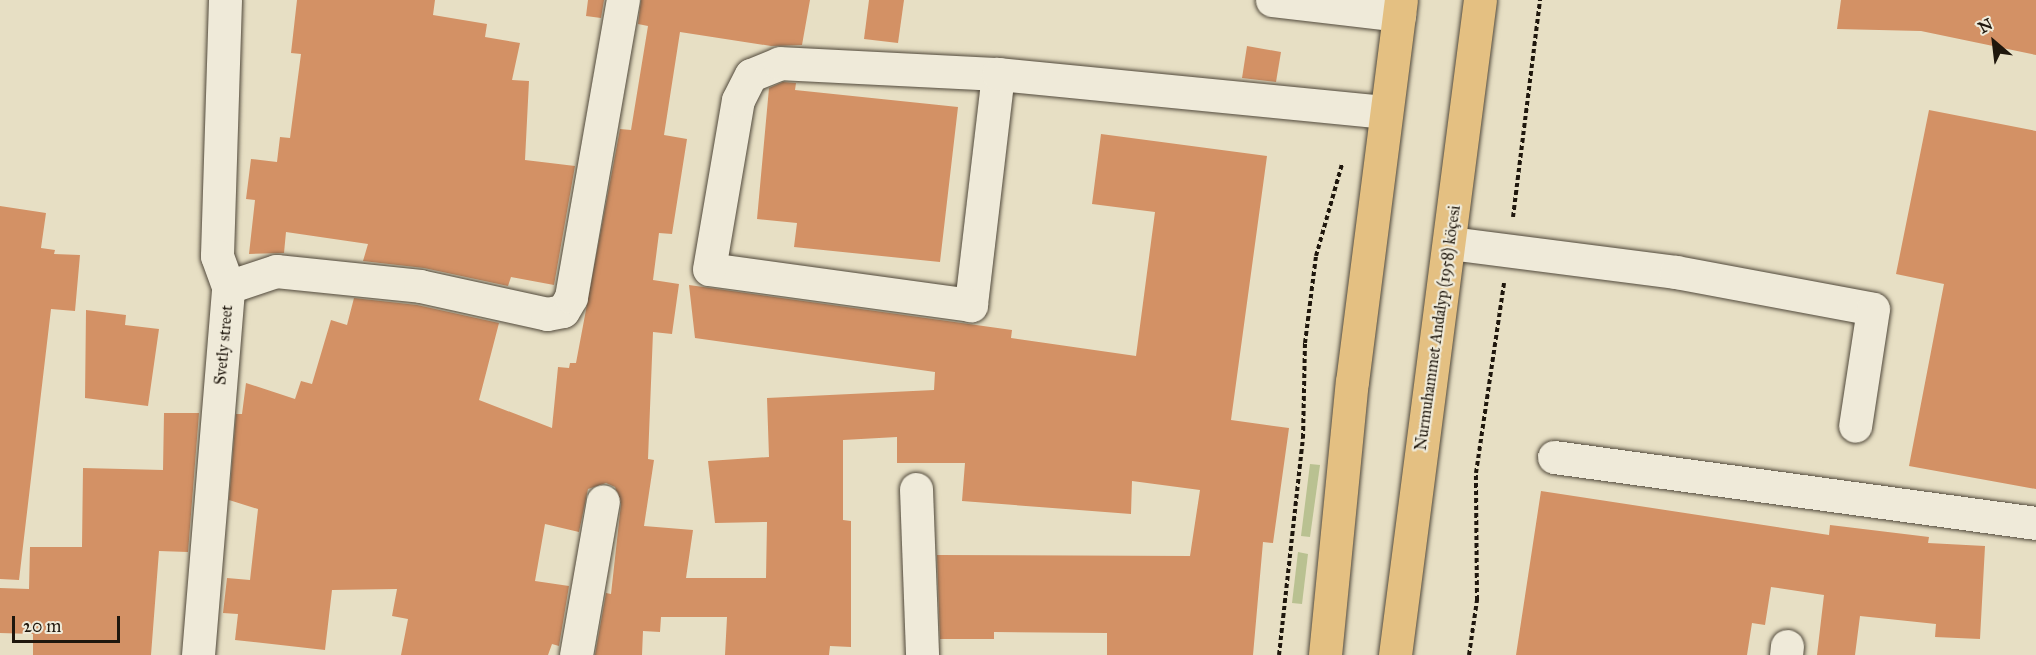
<!DOCTYPE html>
<meta charset="utf-8">
<style>
body{margin:0}
#map{position:relative;width:2036px;height:655px;overflow:hidden;background:#e7dfc4;font-family:"IM FELL Great Primer",serif}
div>[style]{position:absolute}
[style*='--x']{left:calc(var(--x)*1px);top:calc(var(--y)*1px);width:calc(var(--w)*1px);rotate:calc(var(--a)*1deg)}
.green>*{inset:0;background:#b9c191}
.building>*{inset:0;background:#d39165}
.path>*{height:4px;margin-top:-2px;transform-origin:0;background:repeating-linear-gradient(90deg,#1f170d 0 4.5px,transparent 0 7.5px)}
.roads{filter:drop-shadow(0 0 2px #51493b) drop-shadow(0 0 2px #51493b)}
.minor>*{height:33px;margin:-16.5px;padding:0 16.5px;transform-origin:16.5px;border-radius:16.5px;background:#efead9}
.major>*{height:33px;margin:-16.5px;padding:0 16.5px;transform-origin:16.5px;border-radius:16.5px;background:#e4c082}
span{translate:-50% -50%;white-space:nowrap;text-align:center;line-height:1.15;-webkit-text-stroke:4.5px #efead9;paint-order:stroke}
.street-label{font-size:16px;color:#1f170d}
.north{position:absolute;left:1964px;top:12px;width:60px;height:60px;-webkit-text-stroke:4px #efead9;paint-order:stroke;rotate:332deg;font-size:16px;font-weight:700;line-height:24px;text-align:center;color:#1f170d}
.north::after{content:'';display:block;margin:auto;width:21px;height:27px;background:#1f170d;clip-path:polygon(50% 0,100% 100%,50% 72%,0 100%)}
.scale{position:absolute;left:12px;top:616px;width:108px;height:27px;box-sizing:border-box;border:3px solid #1f170d;border-top:0;padding-left:8px;font-size:18px;line-height:21px;white-space:nowrap;color:#1f170d;-webkit-text-stroke:4px #efead9;paint-order:stroke}
</style>
<div id="map">
<div class="green">
<i style="clip-path:polygon(1310px 464px,1320px 465px,1310px 537px,1301px 536px)"></i>
<i style="clip-path:polygon(1298px 552px,1308px 554px,1302px 604px,1292px 603px)"></i>
</div>
<div class="building">
<i style="clip-path:polygon(297px 0,435px 0,433px 15px,487px 24px,485px 37px,520px 43px,512px 80px,529px 81px,525px 160px,575px 166px,554px 285px,511px 277px,508px 286px,424px 268px,363px 261px,368px 244px,286px 232px,284px 253px,249px 254px,255px 200px,246px 199px,251px 159px,277px 162px,280px 137px,290px 138px,301px 54px,291px 53px)"></i>
<i style="clip-path:polygon(588px 0,604px 0,601px 18px,586px 16px)"></i>
<i style="clip-path:polygon(641px 0,810px 0,802px 45px,771px 46px,680px 32px,664px 135px,687px 139px,672px 234px,659px 233px,653px 280px,679px 284px,672px 334px,653px 332px,648px 459px,654px 460px,644px 526px,693px 530px,686px 578px,766px 578px,767px 522px,715px 523px,708px 461px,769px 457px,767px 398px,934px 390px,935px 372px,695px 338px,689px 285px,1012px 330px,1011px 338px,1136px 356px,1155px 212px,1092px 204px,1101px 134px,1267px 156px,1231px 420px,1289px 428px,1273px 543px,1263px 542px,1253px 655px,1107px 655px,1107px 633px,994px 632px,994px 639px,940px 639px,937px 555px,1190px 556px,1200px 490px,1132px 481px,1131px 514px,962px 501px,965px 463px,897px 463px,897px 437px,843px 440px,843px 520px,851px 521px,851px 647px,830px 646px,829px 655px,725px 655px,727px 617px,661px 617px,660px 632px,643px 631px,642px 655px,595px 655px,606px 593px,611px 594px,621px 504px,615px 487px,606px 483px,588px 489px,579px 532px,545px 524px,535px 581px,569px 586px,559px 646px,552px 644px,548px 655px,401px 655px,408px 619px,392px 616px,397px 589px,332px 590px,325px 650px,235px 640px,238px 614px,223px 613px,227px 578px,250px 580px,258px 509px,229px 500px,236px 414px,242px 414px,246px 383px,295px 399px,301px 381px,312px 384px,331px 320px,347px 325px,354px 298px,417px 305px,499px 323px,479px 400px,552px 428px,558px 367px,569px 368px,570px 363px,576px 363px,620px 129px,631px 130px,648px 26px,638px 24px)"></i>
<i style="clip-path:polygon(869px 0,904px 0,898px 43px,864px 39px)"></i>
<i style="clip-path:polygon(1841px 0,2036px 0,2036px 55px,1921px 31px,1837px 29px)"></i>
<i style="clip-path:polygon(1247px 46px,1281px 52px,1276px 82px,1242px 78px)"></i>
<i style="clip-path:polygon(783px 82px,796px 83px,795px 90px,958px 107px,940px 262px,794px 247px,797px 223px,757px 219px,769px 88px)"></i>
<i style="clip-path:polygon(1929px 110px,2036px 131px,2036px 489px,1909px 466px,1944px 284px,1896px 274px)"></i>
<i style="clip-path:polygon(0 206px,46px 213px,41px 248px,55px 250px,54px 254px,80px 255px,75px 311px,51px 309px,19px 580px,0 579px)"></i>
<i style="clip-path:polygon(86px 310px,126px 315px,125px 325px,159px 329px,148px 406px,85px 398px)"></i>
<i style="clip-path:polygon(164px 413px,199px 413px,188px 552px,159px 551px,151px 655px,33px 655px,33px 634px,0 633px,0 588px,29px 589px,30px 547px,82px 547px,83px 468px,163px 470px)"></i>
<i style="clip-path:polygon(1541px 491px,1829px 535px,1830px 525px,1929px 537px,1928px 543px,1985px 546px,1980px 639px,1935px 637px,1936px 624px,1860px 616px,1855px 655px,1817px 655px,1824px 595px,1771px 587px,1765px 625px,1752px 623px,1747px 655px,1516px 655px)"></i>
</div>
<div class="path">
<i style="--x:1513;--y:217;--w:219;--a:-82.9"></i>
<i style="--x:1279;--y:655;--w:218;--a:-83.7"></i>
<i style="--x:1303;--y:438;--w:95;--a:-88.8"></i>
<i style="--x:1305;--y:343;--w:88;--a:-82.8"></i>
<i style="--x:1316;--y:256;--w:96;--a:-74.2"></i>
<i style="--x:1469;--y:655;--w:56;--a:-81.7"></i>
<i style="--x:1477;--y:600;--w:127;--a:-90.5"></i>
<i style="--x:1476;--y:473;--w:192;--a:-81.6"></i>
</div>
<div class="roads">
<div class="minor">
<i style="--x:225;--y:0;--w:256;--a:91.8"></i>
<i style="--x:217;--y:256;--w:33;--a:70"></i>
<i style="--x:1272;--y:0;--w:128;--a:6.7"></i>
<i style="--x:998;--y:74;--w:233;--a:96.7"></i>
<i style="--x:971;--y:305;--w:264;--a:-172.2"></i>
<i style="--x:709;--y:269;--w:171;--a:-80.3"></i>
<i style="--x:738;--y:100;--w:28;--a:-63"></i>
<i style="--x:751;--y:75;--w:31;--a:-22"></i>
<i style="--x:780;--y:63;--w:218;--a:2.9"></i>
<i style="--x:998;--y:74;--w:389;--a:5.6"></i>
<i style="--x:1450;--y:243;--w:228;--a:7.3"></i>
<i style="--x:1676;--y:272;--w:200;--a:10.6"></i>
<i style="--x:1873;--y:309;--w:118;--a:98.7"></i>
<i style="--x:1554;--y:457;--w:486;--a:7.8"></i>
<i style="--x:916;--y:489;--w:166;--a:87.9"></i>
<i style="--x:198;--y:655;--w:369;--a:-85.3"></i>
<i style="--x:228;--y:287;--w:51;--a:-18.4"></i>
<i style="--x:276;--y:271;--w:145;--a:5.9"></i>
<i style="--x:420;--y:286;--w:130;--a:12.4"></i>
<i style="--x:547;--y:314;--w:16;--a:-11"></i>
<i style="--x:563;--y:311;--w:16;--a:-60"></i>
<i style="--x:571;--y:297;--w:302;--a:-80.1"></i>
<i style="--x:576;--y:655;--w:156;--a:-80.1"></i>
<i style="--x:1786;--y:655;--w:9;--a:-84"></i>
</div>
<div class="major">
<i style="--x:1325;--y:655;--w:274;--a:-84.4"></i>
<i style="--x:1352;--y:382;--w:385;--a:-82.7"></i>
<i style="--x:1395;--y:655;--w:660;--a:-82.61"></i>
</div>
</div>
<div class="street-label">
<span style="left:1438px;top:328px;rotate:-82deg">Nurmuhammet Andalyp (1958) köçesi</span>
<span style="left:224px;top:345px;rotate:-85deg">Svetly street</span>
</div>
<div class="north">N</div>
<div class="scale">20 m</div>
</div>
